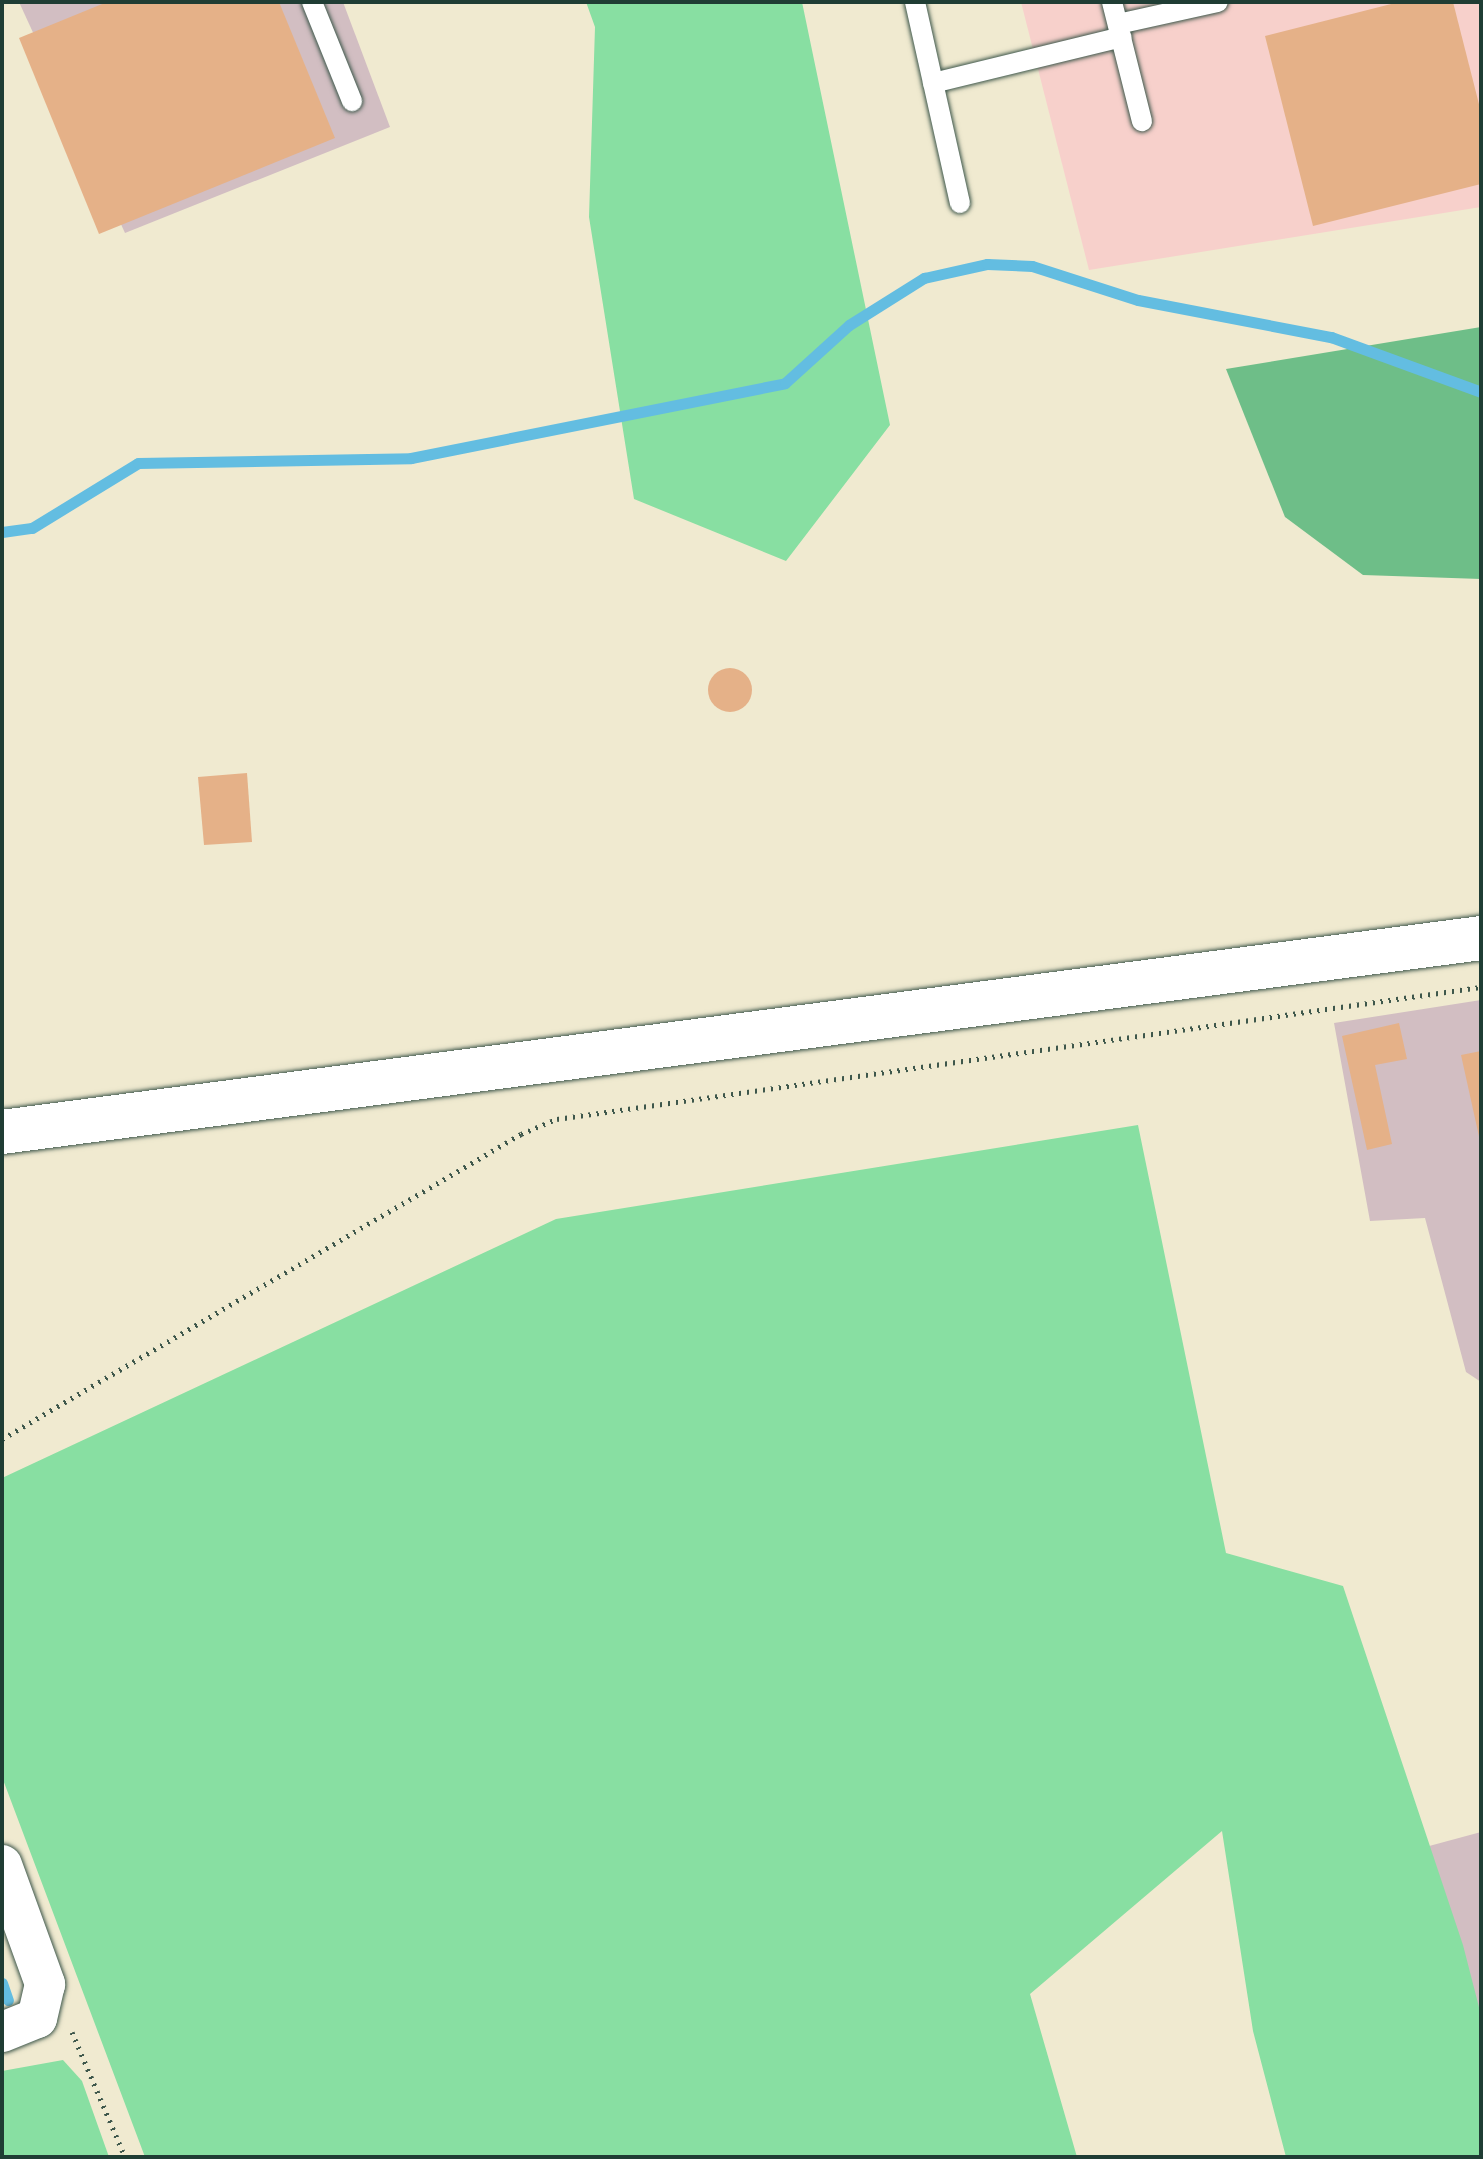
<!DOCTYPE html>
<style>
body{margin:0}
#map{position:relative;width:1483px;height:2159px;overflow:hidden;background:#f0ead0;font-family:Vollkorn,serif}
div>[style]{position:absolute}
[style*='--x']{left:calc(var(--x)*1px);top:calc(var(--y)*1px);width:calc(var(--w)*1px);rotate:calc(var(--a)*1deg)}
.built>*{inset:0;background:#f7d0cb}
.industrial>*{inset:0;background:#d2bec2}
.green>*{inset:0;background:#88dfa2}
.forest>*{inset:0;background:#6ebe88}
.stream>*{height:11px;margin:-5.5px;padding:0 5.5px;transform-origin:5.5px;border-radius:5.5px;background:#63bde1}
.building>*{inset:0;background:#e5b188}
.round{border-radius:50%}
.path>*{height:5px;margin-top:-2.5px;transform-origin:0;background:repeating-linear-gradient(90deg,#3e574b 0 2px,transparent 0 8px)}
.roads{filter:drop-shadow(0 0 2px #3e574b) drop-shadow(0 0 2px #3e574b)}
.service>*{height:20px;margin:-10px;padding:0 10px;transform-origin:10px;border-radius:10px;background:#fff}
.minor>*{height:40px;margin:-20px;padding:0 20px;transform-origin:20px;border-radius:20px;background:#fff}
.tertiary>*{height:44px;margin:-22px;padding:0 22px;transform-origin:22px;border-radius:22px;background:#fff}
span{translate:-50% -50%;white-space:nowrap;text-align:center;line-height:1.15;-webkit-text-stroke:8px #fbf7ec;paint-order:stroke}
.frame{position:absolute;inset:0;border:4px solid #1f3d34;pointer-events:none}
</style>
<div id="map">
<div class="built">
<i style="clip-path:polygon(1021px 2px,1481px 2px,1481px 207px,1089px 270px)"></i>
</div>
<div class="industrial">
<i style="clip-path:polygon(19px 2px,343px 2px,390px 127px,125px 233px)"></i>
<i style="clip-path:polygon(1481px 1000px,1481px 1382px,1466px 1372px,1425px 1218px,1370px 1221px,1334px 1023px)"></i>
<i style="clip-path:polygon(1481px 1832px,1481px 2145px,1407px 1852px)"></i>
</div>
<div class="green">
<i style="clip-path:polygon(586px 2px,802px 2px,890px 425px,786px 561px,634px 499px,589px 217px,595px 27px)"></i>
<i style="clip-path:polygon(1138px 1125px,1226px 1553px,1343px 1586px,1463px 1945px,1481px 2015px,1481px 2157px,1286px 2157px,1253px 2031px,1222px 1831px,1030px 1994px,1077px 2157px,145px 2157px,2px 1777px,2px 1478px,556px 1219px)"></i>
<i style="clip-path:polygon(63px 2060px,82px 2081px,109px 2157px,2px 2157px,2px 2071px)"></i>
</div>
<div class="forest">
<i style="clip-path:polygon(1481px 327px,1481px 579px,1363px 575px,1285px 517px,1226px 369px)"></i>
</div>
<div class="stream">
<i style="--x:2;--y:532;--w:30;--a:-8"></i>
<i style="--x:32;--y:528;--w:124;--a:-31.5"></i>
<i style="--x:138;--y:463;--w:273;--a:-1"></i>
<i style="--x:411;--y:458;--w:381;--a:-11.3"></i>
<i style="--x:785;--y:383;--w:86;--a:-42.2"></i>
<i style="--x:849;--y:325;--w:89;--a:-32.1"></i>
<i style="--x:924;--y:278;--w:65;--a:-12.5"></i>
<i style="--x:987;--y:264;--w:45;--a:2.5"></i>
<i style="--x:1032;--y:266;--w:111;--a:17.8"></i>
<i style="--x:1138;--y:300;--w:197;--a:10.9"></i>
<i style="--x:1331;--y:337;--w:160;--a:20.1"></i>
<i style="--x:2;--y:1983;--w:18;--a:71"></i>
</div>
<div class="building">
<i style="clip-path:polygon(107px 2px,279px 2px,335px 138px,99px 234px,19px 38px)"></i>
<i style="clip-path:polygon(1399px 2px,1453px 2px,1481px 112px,1481px 184px,1313px 226px,1265px 36px)"></i>
<i class="round" style="left:708px;top:668px;width:44px;height:44px"></i>
<i style="clip-path:polygon(247px 773px,252px 842px,204px 845px,198px 777px)"></i>
<i style="clip-path:polygon(1399px 1023px,1407px 1059px,1375px 1065px,1392px 1144px,1367px 1150px,1342px 1036px)"></i>
<i style="clip-path:polygon(1481px 1051px,1481px 1141px,1480px 1141px,1461px 1055px)"></i>
</div>
<div class="path">
<i style="--x:2;--y:1439;--w:602;--a:-30.44"></i>
<i style="--x:521;--y:1134;--w:39;--a:-23"></i>
<i style="--x:557;--y:1119;--w:933;--a:-8.13"></i>
<i style="--x:72;--y:2032;--w:136;--a:67"></i>
</div>
<div class="roads">
<div class="service">
<i style="--x:312;--y:2;--w:107;--a:68"></i>
<i style="--x:915;--y:2;--w:206;--a:77.4"></i>
<i style="--x:1112;--y:2;--w:123;--a:75.9"></i>
<i style="--x:1118;--y:24;--w:102;--a:-12.4"></i>
<i style="--x:933;--y:83;--w:194;--a:-13.7"></i>
</div>
<div class="minor">
<i style="--x:2;--y:1865;--w:127;--a:70.1"></i>
<i style="--x:45;--y:1984;--w:35;--a:103"></i>
<i style="--x:37;--y:2018;--w:38;--a:158"></i>
</div>
<div class="tertiary">
<i style="--x:2;--y:1132;--w:1492;--a:-7.47"></i>
</div>
</div>
<div class="frame"></div>
</div>
